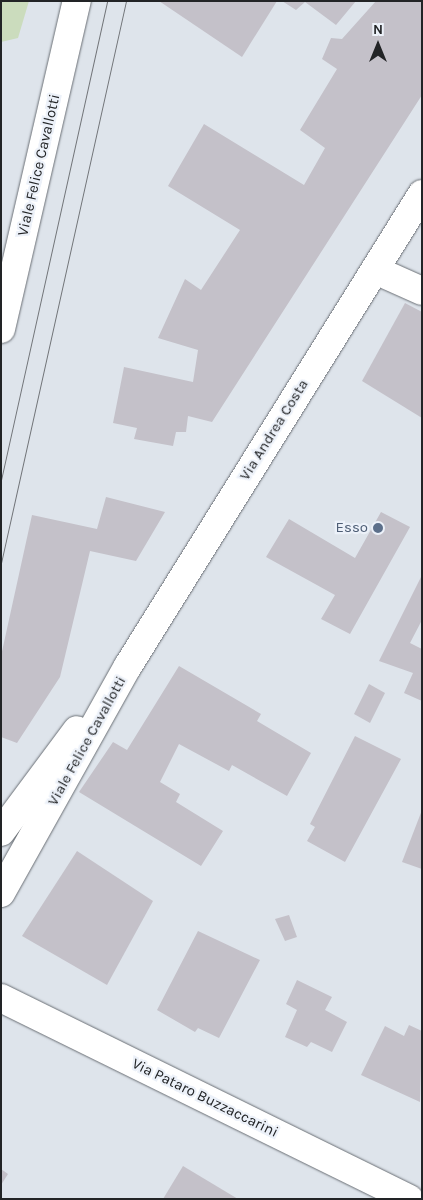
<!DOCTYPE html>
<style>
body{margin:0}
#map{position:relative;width:423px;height:1200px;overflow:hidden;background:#dee4eb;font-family:Karla,sans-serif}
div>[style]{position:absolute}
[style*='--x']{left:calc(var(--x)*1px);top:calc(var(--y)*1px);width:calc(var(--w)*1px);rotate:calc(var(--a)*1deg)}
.green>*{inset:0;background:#cbdcbd}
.building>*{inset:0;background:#c4c1c9}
.roads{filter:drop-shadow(0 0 1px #6a6f75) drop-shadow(0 0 1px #6a6f75)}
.minor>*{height:28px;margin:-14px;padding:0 14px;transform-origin:14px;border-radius:14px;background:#fff}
.major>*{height:28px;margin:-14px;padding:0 14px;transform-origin:14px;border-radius:14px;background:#fff}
.tram>*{height:1px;margin:-0.5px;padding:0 0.5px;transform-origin:0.5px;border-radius:0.5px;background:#717478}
.dots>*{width:14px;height:14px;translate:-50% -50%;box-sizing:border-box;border:2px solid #ecf1f9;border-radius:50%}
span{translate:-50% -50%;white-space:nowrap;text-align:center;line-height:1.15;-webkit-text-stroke:4.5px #ecf1f9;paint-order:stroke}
.street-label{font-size:15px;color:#222426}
.service-label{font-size:15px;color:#4e5e75}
.right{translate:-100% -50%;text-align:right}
.frame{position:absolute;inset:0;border:2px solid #222426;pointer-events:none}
.north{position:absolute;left:353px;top:20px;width:50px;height:50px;-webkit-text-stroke:4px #ecf1f9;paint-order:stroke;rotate:0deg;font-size:14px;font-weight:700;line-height:20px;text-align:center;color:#222426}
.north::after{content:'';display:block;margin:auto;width:18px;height:22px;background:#222426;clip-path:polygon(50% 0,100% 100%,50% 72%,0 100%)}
</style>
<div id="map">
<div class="green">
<i style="clip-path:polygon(1px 1px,29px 1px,18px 38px,1px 42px)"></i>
</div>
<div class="building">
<i style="clip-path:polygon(159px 1px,277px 1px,242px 57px)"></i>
<i style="clip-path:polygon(282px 1px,356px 1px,336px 25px,305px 2px,296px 10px)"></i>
<i style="clip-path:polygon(376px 1px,422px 1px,422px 95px,212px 422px,188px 416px,186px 432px,176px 432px,173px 446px,134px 439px,137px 428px,113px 423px,124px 367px,193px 382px,198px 350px,158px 338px,185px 279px,201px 290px,240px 230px,168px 186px,204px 124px,304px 185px,325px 148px,300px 130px,337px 69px,322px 59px,331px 38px,342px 39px)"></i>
<i style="clip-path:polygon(405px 303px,422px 312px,422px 418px,362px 381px)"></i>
<i style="clip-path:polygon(106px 497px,165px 512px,136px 561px,90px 551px,60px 677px,17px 743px,1px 737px,1px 656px,32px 515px,97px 529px)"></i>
<i style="clip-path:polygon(381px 512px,410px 527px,350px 634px,321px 619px,335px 595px,266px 557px,289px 519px,355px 558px)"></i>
<i style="clip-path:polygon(422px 575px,422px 620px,410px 643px,422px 649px,422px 701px,404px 693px,413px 673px,379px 661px)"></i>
<i style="clip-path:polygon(179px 666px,261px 714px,257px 721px,311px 753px,287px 796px,232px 765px,229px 771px,179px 744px,160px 782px,180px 794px,176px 802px,223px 831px,201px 866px,79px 792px,113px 742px,127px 750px)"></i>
<i style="clip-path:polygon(369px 684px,385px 693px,370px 723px,354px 714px)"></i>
<i style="clip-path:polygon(355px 736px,401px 759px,345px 862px,307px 841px,315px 827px,310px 824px)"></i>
<i style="clip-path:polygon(422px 810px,422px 869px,402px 862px)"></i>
<i style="clip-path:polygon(77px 851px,153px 901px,107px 985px,22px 936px)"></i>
<i style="clip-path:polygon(289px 915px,297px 937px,285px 941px,275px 919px)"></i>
<i style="clip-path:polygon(198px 931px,260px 960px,219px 1038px,198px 1028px,195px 1032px,157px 1010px)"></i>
<i style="clip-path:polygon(297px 980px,332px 997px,325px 1010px,347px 1022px,332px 1052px,311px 1042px,307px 1047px,285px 1037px,297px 1010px,286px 1004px)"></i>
<i style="clip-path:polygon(409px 1025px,422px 1031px,420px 1102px,361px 1075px,385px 1026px,404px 1036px)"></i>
<i style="clip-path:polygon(183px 1166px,238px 1199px,163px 1199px)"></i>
<i style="clip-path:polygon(1px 1169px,8px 1174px,1px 1185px)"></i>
</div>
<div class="roads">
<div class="minor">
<i style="--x:375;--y:270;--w:51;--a:24.1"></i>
<i style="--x:1;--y:329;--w:337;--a:-77"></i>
<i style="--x:1;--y:998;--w:455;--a:26.2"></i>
</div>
<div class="major">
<i style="--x:1;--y:832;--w:127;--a:-53.3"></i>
<i style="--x:1;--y:893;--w:260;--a:-60.8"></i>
<i style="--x:128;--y:666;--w:556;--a:-58.08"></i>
</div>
</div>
<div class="tram">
<i style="--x:1;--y:480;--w:491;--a:-77.5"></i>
<i style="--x:1;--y:563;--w:576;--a:-77.46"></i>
</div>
<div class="dots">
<i style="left:378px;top:528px;background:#5c6f8a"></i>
</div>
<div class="street-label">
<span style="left:39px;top:165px;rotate:-77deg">Viale Felice Cavallotti</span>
<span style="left:274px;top:430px;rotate:-58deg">Via Andrea Costa</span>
<span style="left:87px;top:741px;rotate:-61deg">Viale Felice Cavallotti</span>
<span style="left:205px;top:1098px;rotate:26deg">Via Pataro Buzzaccarini</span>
</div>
<div class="service-label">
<span class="right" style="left:368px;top:528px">Esso</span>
</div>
<div class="frame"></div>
<div class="north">N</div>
</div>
